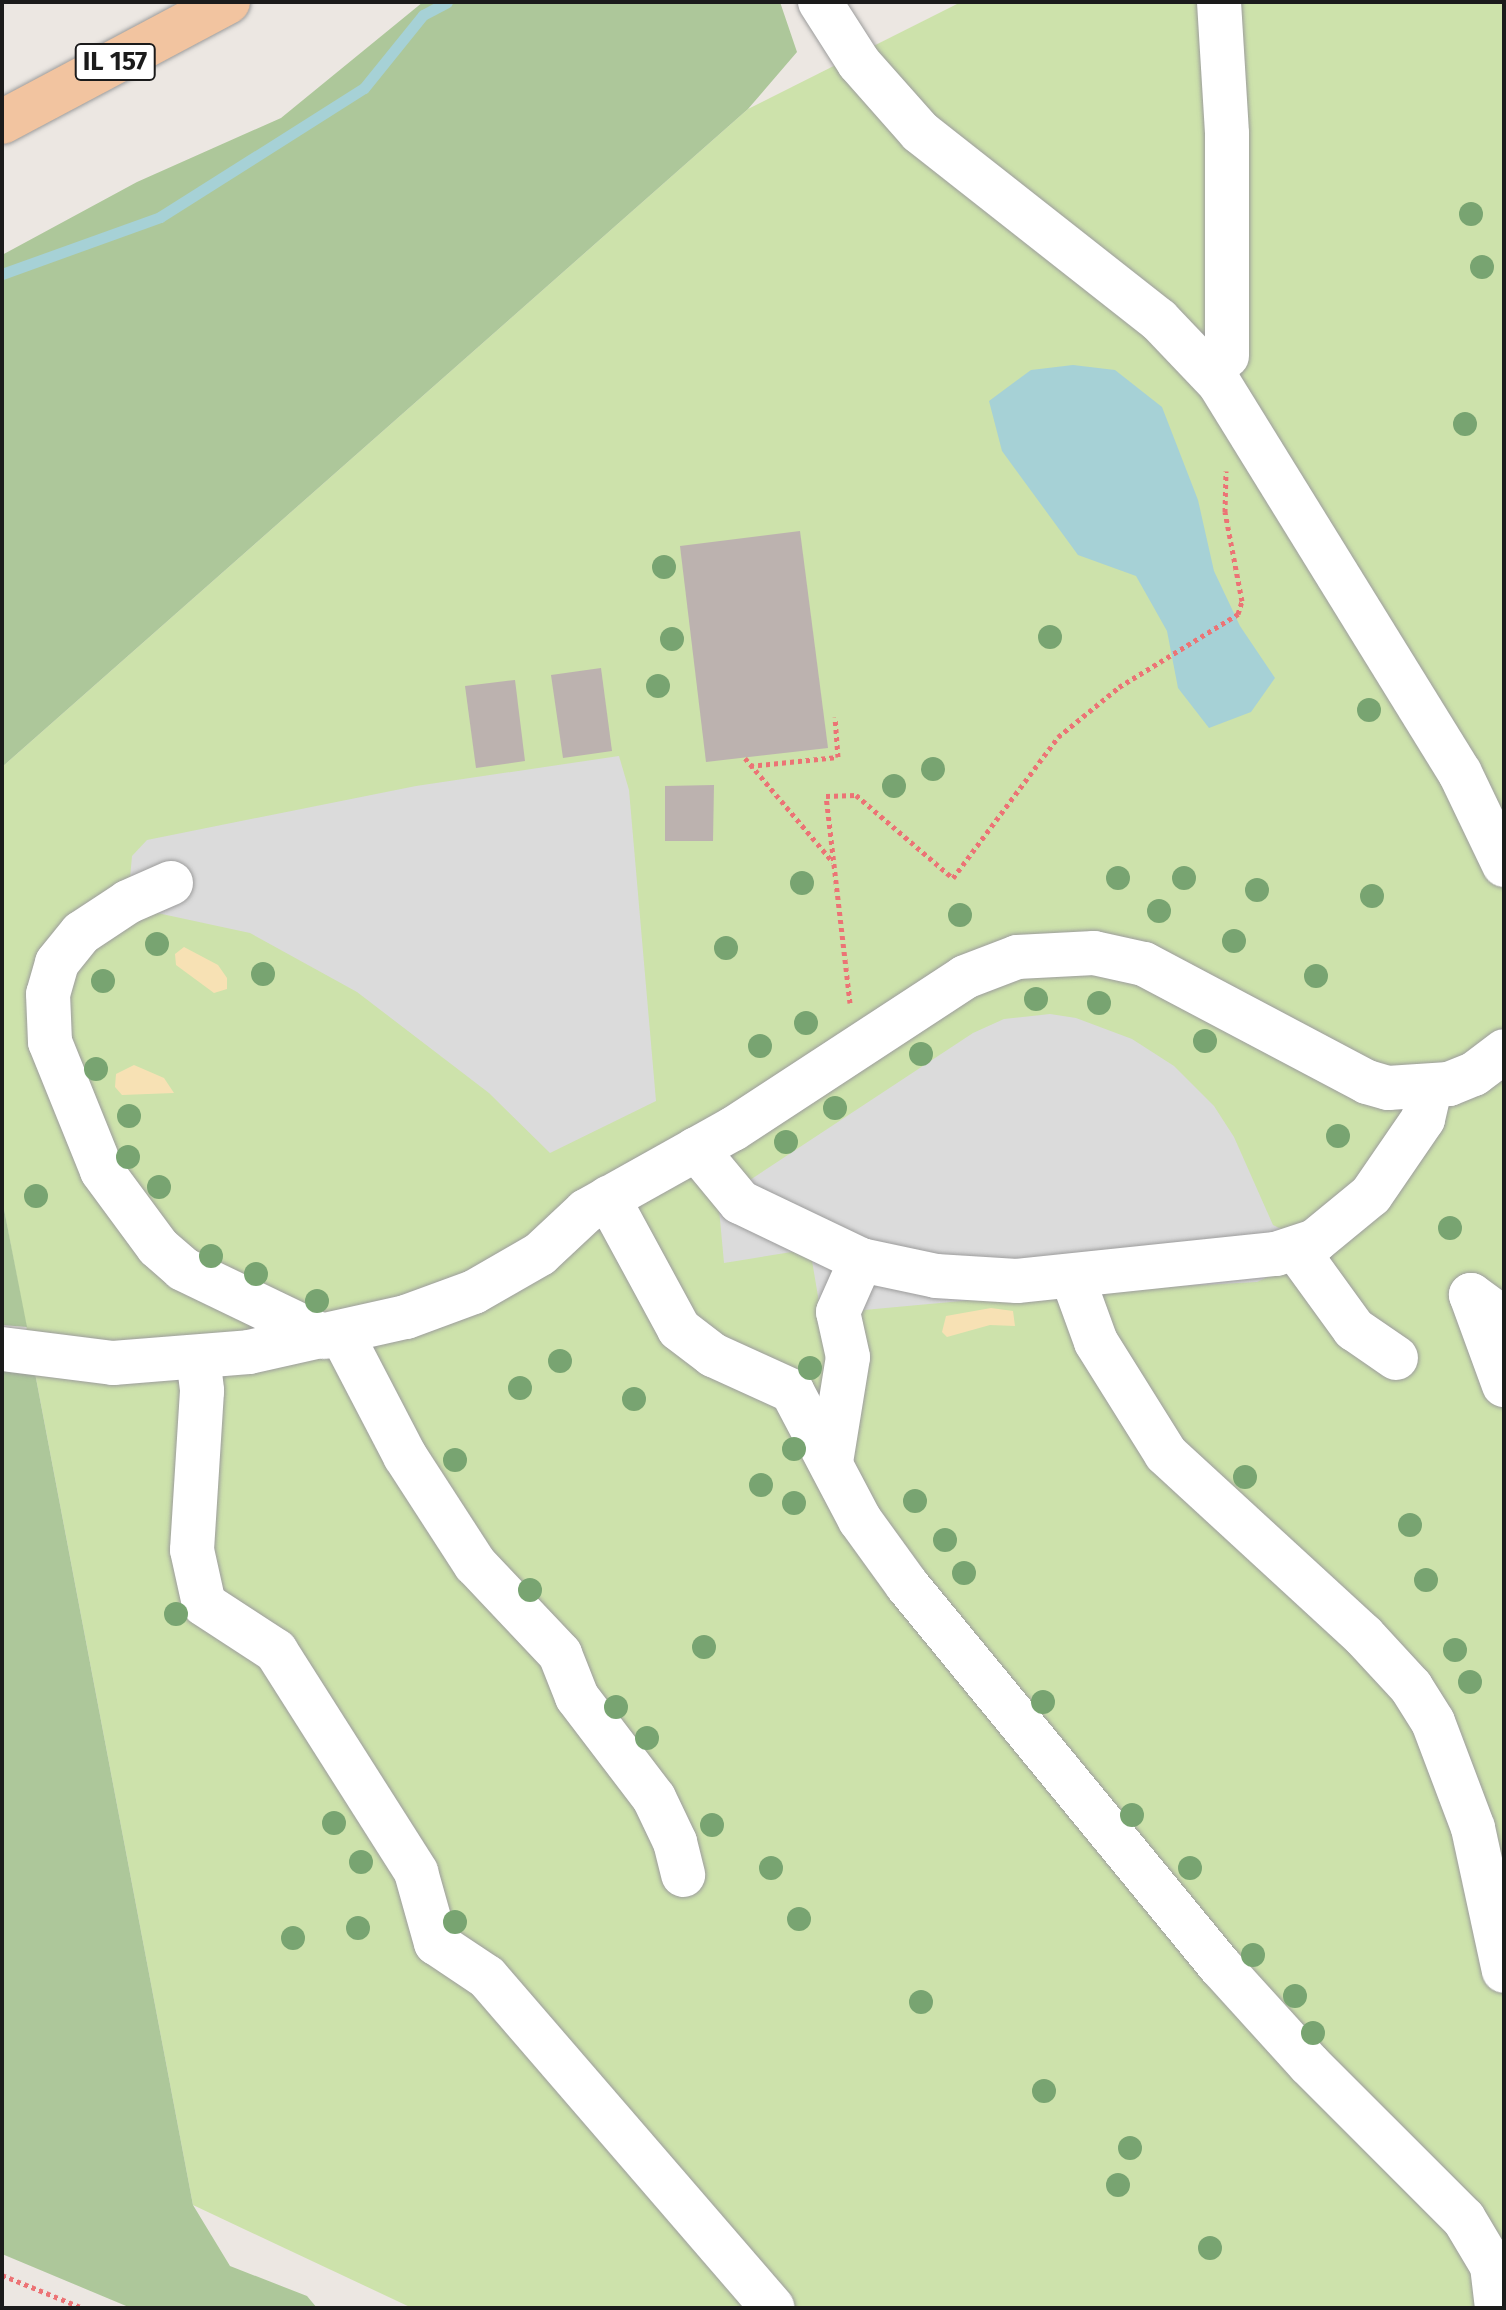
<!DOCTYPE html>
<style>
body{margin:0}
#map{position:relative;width:1506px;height:2310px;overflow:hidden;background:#ece7e2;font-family:"Fira Sans",sans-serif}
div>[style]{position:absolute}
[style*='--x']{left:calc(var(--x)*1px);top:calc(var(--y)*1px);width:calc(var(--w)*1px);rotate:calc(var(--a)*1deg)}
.grass>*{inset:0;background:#cde2ab}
.forest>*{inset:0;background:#adc79a}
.sand>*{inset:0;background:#f7e1b4}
.parking>*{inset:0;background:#dbdbdb}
.water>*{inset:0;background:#a6d1d6}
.stream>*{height:11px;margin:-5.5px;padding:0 5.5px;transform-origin:5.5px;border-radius:5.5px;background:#a6d1d6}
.building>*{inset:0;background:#bcb2af}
.path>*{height:5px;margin-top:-2.5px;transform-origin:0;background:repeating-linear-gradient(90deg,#ec7375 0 4px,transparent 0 8px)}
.roads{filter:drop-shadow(0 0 2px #9c9c9c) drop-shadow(0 0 2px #9c9c9c)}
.minor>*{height:44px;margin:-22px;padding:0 22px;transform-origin:22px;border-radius:22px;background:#fff}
.major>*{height:44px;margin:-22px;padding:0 22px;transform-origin:22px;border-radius:22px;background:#f2c4a0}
.trees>*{width:24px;height:24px;margin:-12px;border-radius:50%;background:#78a471}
span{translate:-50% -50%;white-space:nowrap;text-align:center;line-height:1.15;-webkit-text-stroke:7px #fff;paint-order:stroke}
.shield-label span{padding:2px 6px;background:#fff;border:2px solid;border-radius:6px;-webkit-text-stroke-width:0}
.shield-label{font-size:26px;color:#1b1b1b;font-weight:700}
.frame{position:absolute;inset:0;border:4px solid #1b1b1b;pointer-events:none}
</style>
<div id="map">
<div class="grass">
<i style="clip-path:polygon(961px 2px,1504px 2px,1504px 2308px,412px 2308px,193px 2205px,2px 1199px,2px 767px,748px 109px)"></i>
</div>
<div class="forest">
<i style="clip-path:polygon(423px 2px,780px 2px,797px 52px,748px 109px,2px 767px,2px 255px,137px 182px,281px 118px)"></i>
<i style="clip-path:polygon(2px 1199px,27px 1327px,2px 1325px)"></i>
<i style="clip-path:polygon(2px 1368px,35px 1373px,193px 2205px,230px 2266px,307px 2296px,317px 2308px,131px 2308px,2px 2254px)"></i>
</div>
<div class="sand">
<i style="clip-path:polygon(184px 947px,218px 965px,227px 978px,227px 989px,214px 993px,176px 965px,175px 954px)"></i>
<i style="clip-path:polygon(134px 1065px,164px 1078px,174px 1093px,122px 1095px,115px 1087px,116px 1074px)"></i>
<i style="clip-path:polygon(991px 1308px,1013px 1311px,1015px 1326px,990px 1325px,947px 1337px,942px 1332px,946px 1316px)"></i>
</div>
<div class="parking">
<i style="clip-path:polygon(619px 756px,629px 790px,656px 1101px,550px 1153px,489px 1093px,357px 992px,250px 933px,148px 911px,129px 889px,132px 856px,147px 840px,416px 786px)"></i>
<i style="clip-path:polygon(1050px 1014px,1076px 1018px,1132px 1039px,1174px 1066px,1214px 1106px,1234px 1137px,1273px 1225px,1287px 1232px,1270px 1276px,1257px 1282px,1048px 1293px,821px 1314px,810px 1249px,724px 1263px,719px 1209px,747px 1182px,973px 1033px,1004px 1019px)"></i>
</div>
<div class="water">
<i style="clip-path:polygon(1073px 365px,1115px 370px,1162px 407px,1198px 500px,1214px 571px,1240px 626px,1275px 678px,1251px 712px,1209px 728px,1178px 688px,1167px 631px,1136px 576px,1078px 555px,1002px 451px,989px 401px,1031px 370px)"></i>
</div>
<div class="stream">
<i style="--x:2;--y:274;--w:168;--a:-19.8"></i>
<i style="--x:160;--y:217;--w:241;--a:-32.3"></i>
<i style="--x:364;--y:88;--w:94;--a:-51.1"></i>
<i style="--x:423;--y:15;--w:27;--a:-28"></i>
</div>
<div class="building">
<i style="clip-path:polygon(800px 531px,828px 748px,706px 762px,680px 546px)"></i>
<i style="clip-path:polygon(601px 668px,612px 751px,563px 758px,551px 675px)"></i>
<i style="clip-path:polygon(515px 680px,525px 761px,476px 768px,465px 686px)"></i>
<i style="clip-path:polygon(714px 785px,713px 841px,665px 841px,665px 786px)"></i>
</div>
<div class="path">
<i style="--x:745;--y:758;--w:136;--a:49.8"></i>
<i style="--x:750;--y:766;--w:88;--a:-5.8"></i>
<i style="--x:838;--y:757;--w:40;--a:-94.3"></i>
<i style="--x:850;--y:1003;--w:208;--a:-96.6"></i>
<i style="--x:826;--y:796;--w:30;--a:-2"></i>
<i style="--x:856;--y:795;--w:128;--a:40.6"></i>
<i style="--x:953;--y:878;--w:176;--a:-53.3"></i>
<i style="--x:1058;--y:737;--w:79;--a:-39.3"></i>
<i style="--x:1119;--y:687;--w:140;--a:-31.5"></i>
<i style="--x:1238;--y:614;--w:14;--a:-73"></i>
<i style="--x:1242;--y:601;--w:91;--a:-100.8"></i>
<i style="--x:1225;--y:512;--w:41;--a:-88.6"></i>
<i style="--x:2;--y:2275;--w:87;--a:22.2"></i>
</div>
<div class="roads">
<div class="minor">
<i style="--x:820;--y:2;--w:72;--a:57.4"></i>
<i style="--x:859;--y:63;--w:92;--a:48.5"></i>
<i style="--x:920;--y:132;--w:304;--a:38.2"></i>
<i style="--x:1159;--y:320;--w:87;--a:46.4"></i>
<i style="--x:1219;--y:383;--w:458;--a:58.3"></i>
<i style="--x:1460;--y:773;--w:102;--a:64.4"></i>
<i style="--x:1219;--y:2;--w:132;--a:86.5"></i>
<i style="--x:1227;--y:134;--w:222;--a:90"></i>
<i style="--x:171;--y:883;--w:47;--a:156.2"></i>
<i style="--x:128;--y:902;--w:56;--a:146.6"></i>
<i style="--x:81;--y:933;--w:38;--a:129"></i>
<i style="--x:57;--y:963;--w:32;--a:106"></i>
<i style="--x:48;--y:994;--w:48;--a:87.6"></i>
<i style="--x:50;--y:1042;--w:139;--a:68"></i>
<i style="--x:102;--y:1171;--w:94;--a:53.6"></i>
<i style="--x:158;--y:1247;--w:33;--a:41"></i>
<i style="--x:183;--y:1269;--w:157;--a:25.7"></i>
<i style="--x:696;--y:1149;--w:69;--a:50.3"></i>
<i style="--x:740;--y:1202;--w:134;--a:25.6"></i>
<i style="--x:861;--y:1260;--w:77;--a:12"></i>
<i style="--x:936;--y:1276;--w:81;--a:3.5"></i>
<i style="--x:1017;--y:1281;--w:260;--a:-6"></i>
<i style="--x:1276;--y:1254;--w:41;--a:-18.4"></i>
<i style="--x:1315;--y:1241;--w:72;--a:-39.4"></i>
<i style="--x:1371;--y:1195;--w:92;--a:-55.6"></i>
<i style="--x:1423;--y:1119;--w:31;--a:-77"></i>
<i style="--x:608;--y:1198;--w:149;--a:61.5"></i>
<i style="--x:679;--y:1329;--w:43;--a:37.4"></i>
<i style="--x:713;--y:1355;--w:87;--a:24.5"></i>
<i style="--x:792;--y:1391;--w:146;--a:62.2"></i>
<i style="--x:860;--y:1520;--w:80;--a:54.1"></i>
<i style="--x:907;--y:1585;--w:494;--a:50.6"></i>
<i style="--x:1221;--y:1967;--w:131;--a:47.8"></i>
<i style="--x:1309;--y:2064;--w:219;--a:45"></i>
<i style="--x:1464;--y:2219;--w:55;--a:59.2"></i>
<i style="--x:1492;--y:2266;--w:42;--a:83.2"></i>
<i style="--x:1296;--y:1249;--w:99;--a:54.1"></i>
<i style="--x:1354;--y:1329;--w:51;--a:34.6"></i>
<i style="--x:1072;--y:1276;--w:70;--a:70"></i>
<i style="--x:1096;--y:1342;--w:132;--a:58"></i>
<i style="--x:1166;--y:1454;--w:268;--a:42.6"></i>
<i style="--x:1363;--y:1635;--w:71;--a:47.3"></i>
<i style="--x:1411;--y:1687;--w:41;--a:57.8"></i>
<i style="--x:1433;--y:1722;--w:113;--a:69.3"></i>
<i style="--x:1473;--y:1828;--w:146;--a:77.8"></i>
<i style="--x:1504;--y:1319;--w:41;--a:-144"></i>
<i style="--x:1471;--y:1295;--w:96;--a:69.9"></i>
<i style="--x:341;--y:1333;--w:139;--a:62.5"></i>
<i style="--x:405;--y:1456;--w:129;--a:57.1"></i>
<i style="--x:475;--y:1564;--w:124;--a:46.6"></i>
<i style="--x:560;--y:1654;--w:46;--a:68.4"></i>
<i style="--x:577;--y:1697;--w:127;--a:52.7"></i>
<i style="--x:654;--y:1798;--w:49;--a:64.5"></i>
<i style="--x:675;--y:1842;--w:34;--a:76"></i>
<i style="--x:2;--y:1349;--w:112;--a:7.2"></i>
<i style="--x:113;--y:1363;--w:136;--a:-4.6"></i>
<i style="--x:249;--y:1352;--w:161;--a:-12.6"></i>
<i style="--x:406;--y:1317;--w:72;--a:-20.2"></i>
<i style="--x:474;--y:1292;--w:76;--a:-29.9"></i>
<i style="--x:540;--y:1254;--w:63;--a:-43.1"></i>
<i style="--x:586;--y:1211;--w:168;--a:-29.2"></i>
<i style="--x:733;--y:1129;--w:277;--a:-33.2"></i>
<i style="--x:965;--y:977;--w:56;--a:-21"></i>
<i style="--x:1017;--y:957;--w:77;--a:-3"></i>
<i style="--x:1094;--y:953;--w:51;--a:12.4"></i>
<i style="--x:1144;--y:964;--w:252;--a:27.9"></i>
<i style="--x:1367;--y:1082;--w:22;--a:16"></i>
<i style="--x:1388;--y:1088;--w:61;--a:-3.8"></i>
<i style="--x:1449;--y:1084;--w:27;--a:-22"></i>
<i style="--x:1474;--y:1074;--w:38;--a:-37"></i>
<i style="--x:198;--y:1357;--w:34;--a:83"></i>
<i style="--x:202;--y:1391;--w:159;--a:93.6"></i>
<i style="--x:192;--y:1550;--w:55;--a:77.5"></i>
<i style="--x:204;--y:1604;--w:86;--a:33.1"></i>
<i style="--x:276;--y:1651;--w:262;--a:57.6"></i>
<i style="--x:416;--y:1872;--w:74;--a:74.3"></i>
<i style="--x:436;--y:1943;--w:61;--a:33.7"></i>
<i style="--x:487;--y:1977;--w:437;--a:49.2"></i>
<i style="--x:831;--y:1462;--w:106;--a:-80.8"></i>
<i style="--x:848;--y:1357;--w:46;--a:-102.5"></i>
<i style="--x:838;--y:1312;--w:57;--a:-66.1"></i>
</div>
<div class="major">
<i style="--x:2;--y:122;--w:256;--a:-28"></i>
</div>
</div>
<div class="trees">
<i style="left:1471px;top:214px"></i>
<i style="left:1482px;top:267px"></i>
<i style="left:1465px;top:424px"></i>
<i style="left:664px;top:567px"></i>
<i style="left:1050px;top:637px"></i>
<i style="left:672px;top:639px"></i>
<i style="left:658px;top:686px"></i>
<i style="left:1369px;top:710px"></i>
<i style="left:933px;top:769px"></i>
<i style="left:894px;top:786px"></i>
<i style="left:1118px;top:878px"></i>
<i style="left:1184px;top:878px"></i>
<i style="left:802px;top:883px"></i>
<i style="left:1257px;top:890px"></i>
<i style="left:1372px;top:896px"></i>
<i style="left:1159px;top:911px"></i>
<i style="left:960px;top:915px"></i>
<i style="left:1234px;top:941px"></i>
<i style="left:157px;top:944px"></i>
<i style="left:726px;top:948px"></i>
<i style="left:263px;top:974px"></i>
<i style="left:1316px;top:976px"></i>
<i style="left:103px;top:981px"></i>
<i style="left:1036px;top:999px"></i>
<i style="left:1099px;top:1003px"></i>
<i style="left:806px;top:1023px"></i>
<i style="left:1205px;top:1041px"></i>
<i style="left:760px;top:1046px"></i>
<i style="left:921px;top:1054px"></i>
<i style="left:96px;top:1069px"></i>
<i style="left:835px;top:1108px"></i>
<i style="left:129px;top:1116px"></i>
<i style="left:1338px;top:1136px"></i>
<i style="left:786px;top:1142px"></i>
<i style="left:128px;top:1157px"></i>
<i style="left:159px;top:1187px"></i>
<i style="left:36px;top:1196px"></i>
<i style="left:1450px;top:1228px"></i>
<i style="left:211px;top:1256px"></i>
<i style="left:256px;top:1274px"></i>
<i style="left:317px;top:1301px"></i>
<i style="left:560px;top:1361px"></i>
<i style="left:810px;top:1368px"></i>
<i style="left:520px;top:1388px"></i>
<i style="left:634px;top:1399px"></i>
<i style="left:794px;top:1449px"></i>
<i style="left:455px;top:1460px"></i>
<i style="left:1245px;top:1477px"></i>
<i style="left:761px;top:1485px"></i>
<i style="left:915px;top:1501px"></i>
<i style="left:794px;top:1503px"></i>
<i style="left:1410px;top:1525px"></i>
<i style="left:945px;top:1540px"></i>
<i style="left:964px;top:1573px"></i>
<i style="left:1426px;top:1580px"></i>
<i style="left:530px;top:1590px"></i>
<i style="left:176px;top:1614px"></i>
<i style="left:704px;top:1647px"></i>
<i style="left:1455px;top:1650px"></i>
<i style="left:1470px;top:1682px"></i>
<i style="left:1043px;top:1702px"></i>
<i style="left:616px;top:1707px"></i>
<i style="left:647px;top:1738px"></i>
<i style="left:1132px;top:1815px"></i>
<i style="left:334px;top:1823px"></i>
<i style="left:712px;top:1825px"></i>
<i style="left:361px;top:1862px"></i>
<i style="left:771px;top:1868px"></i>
<i style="left:1190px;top:1868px"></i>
<i style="left:799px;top:1919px"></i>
<i style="left:455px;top:1922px"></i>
<i style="left:358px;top:1928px"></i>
<i style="left:293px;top:1938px"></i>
<i style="left:1253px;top:1955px"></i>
<i style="left:1295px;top:1996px"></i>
<i style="left:921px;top:2002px"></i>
<i style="left:1313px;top:2033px"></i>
<i style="left:1044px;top:2091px"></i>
<i style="left:1130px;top:2148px"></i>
<i style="left:1118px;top:2185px"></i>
<i style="left:1210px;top:2248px"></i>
</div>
<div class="shield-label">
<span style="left:115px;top:62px">IL 157</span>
</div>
<div class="frame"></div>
</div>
